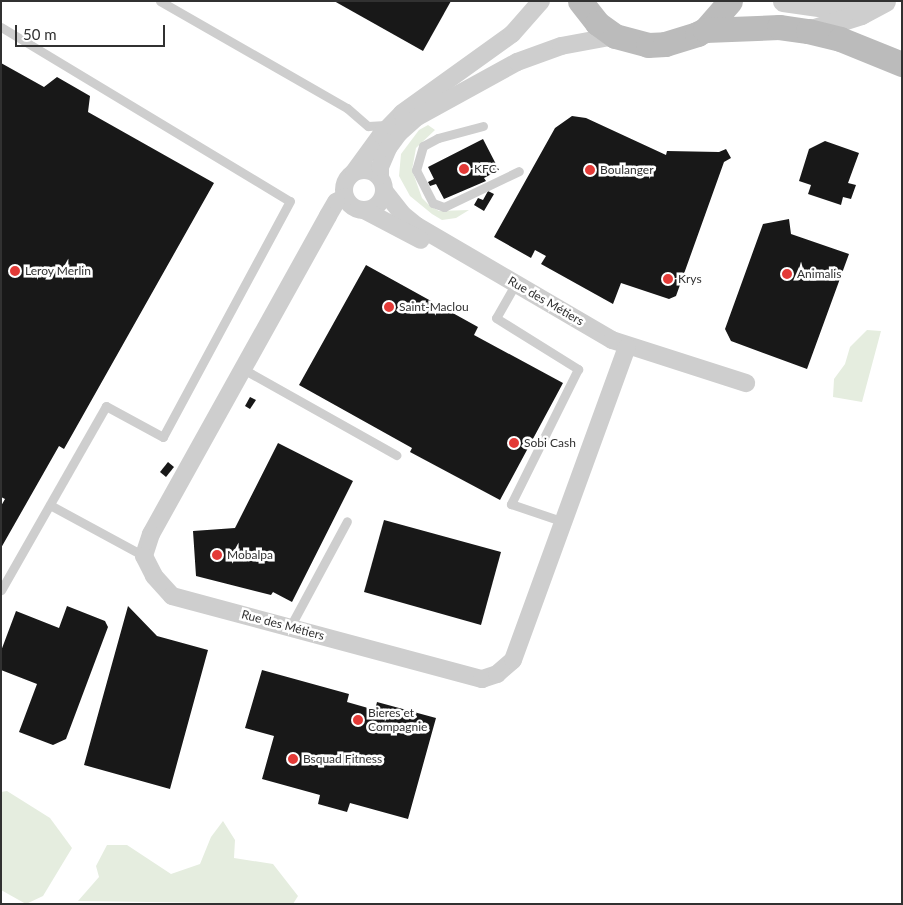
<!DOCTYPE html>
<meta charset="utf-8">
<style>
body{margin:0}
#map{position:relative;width:903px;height:905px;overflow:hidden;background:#fff;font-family:Lato,sans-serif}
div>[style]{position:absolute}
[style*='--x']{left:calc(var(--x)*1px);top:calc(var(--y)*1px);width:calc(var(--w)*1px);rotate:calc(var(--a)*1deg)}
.green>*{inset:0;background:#e5eddf}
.building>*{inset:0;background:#181818}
.service>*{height:9px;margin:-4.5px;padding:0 4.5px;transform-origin:4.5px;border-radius:4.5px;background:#cecece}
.minor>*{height:18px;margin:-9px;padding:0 9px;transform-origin:9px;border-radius:9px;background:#cecece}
.minor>.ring{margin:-9px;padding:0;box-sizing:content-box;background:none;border:18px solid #cecece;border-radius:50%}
.tertiary>*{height:21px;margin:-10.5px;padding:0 10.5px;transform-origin:10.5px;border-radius:10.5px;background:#cecece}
.secondary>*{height:25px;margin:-12.5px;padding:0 12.5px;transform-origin:12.5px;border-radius:12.5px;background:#bbb}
.dots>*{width:14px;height:14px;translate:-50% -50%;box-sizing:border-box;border:2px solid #fff;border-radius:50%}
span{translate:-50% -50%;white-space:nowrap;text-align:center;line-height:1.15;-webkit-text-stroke:5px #fff;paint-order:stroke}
.poi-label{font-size:12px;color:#313131}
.left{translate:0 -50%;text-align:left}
.street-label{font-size:12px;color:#313131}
.frame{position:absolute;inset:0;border:2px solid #313131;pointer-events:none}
.scale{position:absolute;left:15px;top:25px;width:150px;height:22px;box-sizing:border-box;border:2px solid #313131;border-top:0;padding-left:6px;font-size:15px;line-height:18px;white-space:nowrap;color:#313131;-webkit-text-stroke:4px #fff;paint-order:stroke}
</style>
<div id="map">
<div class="green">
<i style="clip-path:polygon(428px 125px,435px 130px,416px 148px,412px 170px,422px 198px,430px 206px,439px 211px,469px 210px,456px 218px,442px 220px,432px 214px,410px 196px,399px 176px,401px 154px,419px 130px)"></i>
<i style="clip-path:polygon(867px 330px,881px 331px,862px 402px,833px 397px,834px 379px,845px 364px,850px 347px)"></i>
<i style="clip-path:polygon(7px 791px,50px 818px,72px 848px,43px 896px,26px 904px,1px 890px,1px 792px)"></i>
<i style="clip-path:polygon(223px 821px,235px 840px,234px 858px,273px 864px,298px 896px,293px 904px,78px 901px,99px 877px,96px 866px,107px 845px,127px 845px,171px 874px,200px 864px,211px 837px)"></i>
</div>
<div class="building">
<i style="clip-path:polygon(334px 1px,451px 1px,423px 51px)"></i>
<i style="clip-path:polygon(1px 63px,44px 87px,57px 77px,90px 96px,88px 112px,214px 183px,64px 449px,59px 446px,1px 548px,1px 506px,5px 499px,1px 497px)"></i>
<i style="clip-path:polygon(572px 116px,586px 118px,666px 155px,667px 151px,719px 152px,726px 149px,731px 158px,724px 162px,676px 296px,669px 299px,621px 283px,613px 304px,541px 264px,546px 256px,535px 250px,531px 258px,494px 237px,555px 128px)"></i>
<i style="clip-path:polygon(483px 139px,499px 170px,484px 178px,486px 181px,444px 199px,436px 184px,430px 186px,428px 182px,434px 179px,428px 167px)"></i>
<i style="clip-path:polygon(825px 141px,859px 153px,848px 183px,856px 185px,851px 199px,843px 197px,841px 205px,808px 194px,811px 185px,799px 181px,809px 149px)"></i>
<i style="clip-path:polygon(488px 191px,494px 194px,484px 211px,474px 205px,478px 198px,483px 200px)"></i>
<i style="clip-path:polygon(789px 219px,791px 234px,849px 254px,807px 369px,731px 341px,725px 329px,763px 224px)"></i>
<i style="clip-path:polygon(366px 265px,478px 327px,474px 335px,563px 383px,500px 500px,410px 452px,412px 448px,299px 385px)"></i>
<i style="clip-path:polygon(250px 397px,256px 400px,250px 409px,245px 406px)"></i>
<i style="clip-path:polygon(278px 443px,353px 481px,292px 602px,273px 592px,271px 595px,196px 576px,193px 531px,235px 528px)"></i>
<i style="clip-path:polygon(168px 462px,174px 467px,166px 477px,160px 472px)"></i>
<i style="clip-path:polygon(384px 520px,501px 552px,481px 625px,364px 592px)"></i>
<i style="clip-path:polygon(67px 606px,105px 621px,108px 627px,66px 739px,53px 745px,19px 732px,37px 684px,1px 670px,1px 651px,16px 611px,59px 628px)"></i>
<i style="clip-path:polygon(128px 606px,157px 636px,208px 650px,170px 789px,84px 765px)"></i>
<i style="clip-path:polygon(262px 670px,349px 694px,347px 702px,375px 710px,377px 702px,436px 718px,408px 819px,350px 803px,347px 812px,318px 804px,320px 795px,262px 779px,274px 736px,245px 728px)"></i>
</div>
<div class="service">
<i style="--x:160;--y:1;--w:215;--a:29.8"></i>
<i style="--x:347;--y:108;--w:28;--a:41"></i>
<i style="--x:368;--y:126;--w:22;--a:-3"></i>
<i style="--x:1;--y:27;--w:337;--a:31.1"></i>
<i style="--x:290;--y:201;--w:268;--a:118.3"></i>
<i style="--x:163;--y:437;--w:65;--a:-151.5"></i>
<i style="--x:106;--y:406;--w:212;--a:119.7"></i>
<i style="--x:483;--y:126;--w:47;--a:165.1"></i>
<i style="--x:438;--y:138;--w:17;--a:152"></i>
<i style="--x:423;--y:146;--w:25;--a:106"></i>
<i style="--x:416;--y:170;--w:37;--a:63"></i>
<i style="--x:433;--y:203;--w:12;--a:20"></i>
<i style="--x:444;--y:207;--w:83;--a:-25.6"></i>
<i style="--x:516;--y:283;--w:40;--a:119.7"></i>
<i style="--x:496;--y:318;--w:97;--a:31.9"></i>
<i style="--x:578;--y:369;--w:151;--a:116.4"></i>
<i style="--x:511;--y:504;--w:53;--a:18.8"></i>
<i style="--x:243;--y:369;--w:176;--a:29.3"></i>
<i style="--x:50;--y:505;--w:107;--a:28.5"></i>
<i style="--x:290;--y:627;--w:120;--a:-61.7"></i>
</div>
<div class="minor">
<i class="ring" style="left:344px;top:170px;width:22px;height:22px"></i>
<i style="--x:354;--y:172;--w:46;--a:-53.9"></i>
<i style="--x:381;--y:135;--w:30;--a:-46"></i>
<i style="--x:402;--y:113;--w:135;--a:-35.7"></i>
<i style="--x:512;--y:34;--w:44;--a:-48.7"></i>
<i style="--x:380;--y:177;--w:10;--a:-90"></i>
<i style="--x:380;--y:167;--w:21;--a:-67"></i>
<i style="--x:388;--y:148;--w:19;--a:-54"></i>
<i style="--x:399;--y:133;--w:24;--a:-42"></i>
<i style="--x:417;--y:117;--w:114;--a:-28.8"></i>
<i style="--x:517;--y:62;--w:47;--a:-20"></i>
<i style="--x:561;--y:46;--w:55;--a:-10.5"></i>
<i style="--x:385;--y:192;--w:28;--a:52"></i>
<i style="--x:402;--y:214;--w:19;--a:39"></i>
<i style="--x:417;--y:226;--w:226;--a:30.3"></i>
<i style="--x:612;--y:340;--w:141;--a:17.8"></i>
<i style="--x:345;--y:197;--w:10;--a:151"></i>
<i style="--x:336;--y:202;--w:16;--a:120"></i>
<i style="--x:328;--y:216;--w:364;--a:119.1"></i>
<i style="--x:151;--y:534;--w:23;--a:108"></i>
<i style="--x:144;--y:556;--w:22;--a:63"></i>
<i style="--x:154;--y:576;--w:27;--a:48"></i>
<i style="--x:172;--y:596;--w:321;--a:15"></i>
<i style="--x:482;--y:679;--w:16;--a:-18"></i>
<i style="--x:497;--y:674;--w:21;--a:-41"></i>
<i style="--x:513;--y:660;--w:333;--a:-70"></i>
<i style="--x:364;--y:210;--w:64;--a:27.8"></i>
</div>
<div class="tertiary">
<i style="--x:783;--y:1;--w:41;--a:8.3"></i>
<i style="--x:824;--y:7;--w:36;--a:-9"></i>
<i style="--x:808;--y:31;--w:56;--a:-17.8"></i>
<i style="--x:861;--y:14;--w:27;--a:-28"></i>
</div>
<div class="secondary">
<i style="--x:580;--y:1;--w:28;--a:52"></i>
<i style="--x:597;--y:23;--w:22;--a:36"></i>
<i style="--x:615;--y:36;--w:34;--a:15"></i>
<i style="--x:648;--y:45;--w:17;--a:-3"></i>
<i style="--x:665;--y:44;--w:34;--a:-17"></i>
<i style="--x:697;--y:34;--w:9;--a:-27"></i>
<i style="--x:705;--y:30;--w:38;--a:-49"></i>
<i style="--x:705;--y:30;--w:74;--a:-2.3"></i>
<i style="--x:779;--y:27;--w:29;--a:8"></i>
<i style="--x:808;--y:31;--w:33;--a:14"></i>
<i style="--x:840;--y:39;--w:67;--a:22"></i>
</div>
<div class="dots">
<i style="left:464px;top:169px;background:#e33a37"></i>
<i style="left:590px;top:170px;background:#e33a37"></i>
<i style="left:15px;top:271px;background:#e33a37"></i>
<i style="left:787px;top:274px;background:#e33a37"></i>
<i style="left:668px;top:279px;background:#e33a37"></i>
<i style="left:389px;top:307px;background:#e33a37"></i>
<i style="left:514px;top:443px;background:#e33a37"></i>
<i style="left:217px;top:555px;background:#e33a37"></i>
<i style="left:358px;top:720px;background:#e33a37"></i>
<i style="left:293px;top:759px;background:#e33a37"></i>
</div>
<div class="poi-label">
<span class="left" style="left:474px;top:169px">KFC</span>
<span class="left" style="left:600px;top:170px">Boulanger</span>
<span class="left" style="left:25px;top:271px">Leroy Merlin</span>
<span class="left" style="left:797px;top:274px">Animalis</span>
<span class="left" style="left:678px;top:279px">Krys</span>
<span class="left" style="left:399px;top:307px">Saint-Maclou</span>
<span class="left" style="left:524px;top:443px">Sobi Cash</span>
<span class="left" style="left:227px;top:555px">Mobalpa</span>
<span class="left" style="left:368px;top:720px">Bieres et<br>Compagnie</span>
<span class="left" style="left:303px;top:759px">Bsquad Fitness</span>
</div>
<div class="street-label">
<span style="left:546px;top:301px;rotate:30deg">Rue des Métiers</span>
<span style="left:283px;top:625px;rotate:15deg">Rue des Métiers</span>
</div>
<div class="frame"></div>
<div class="scale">50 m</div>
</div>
